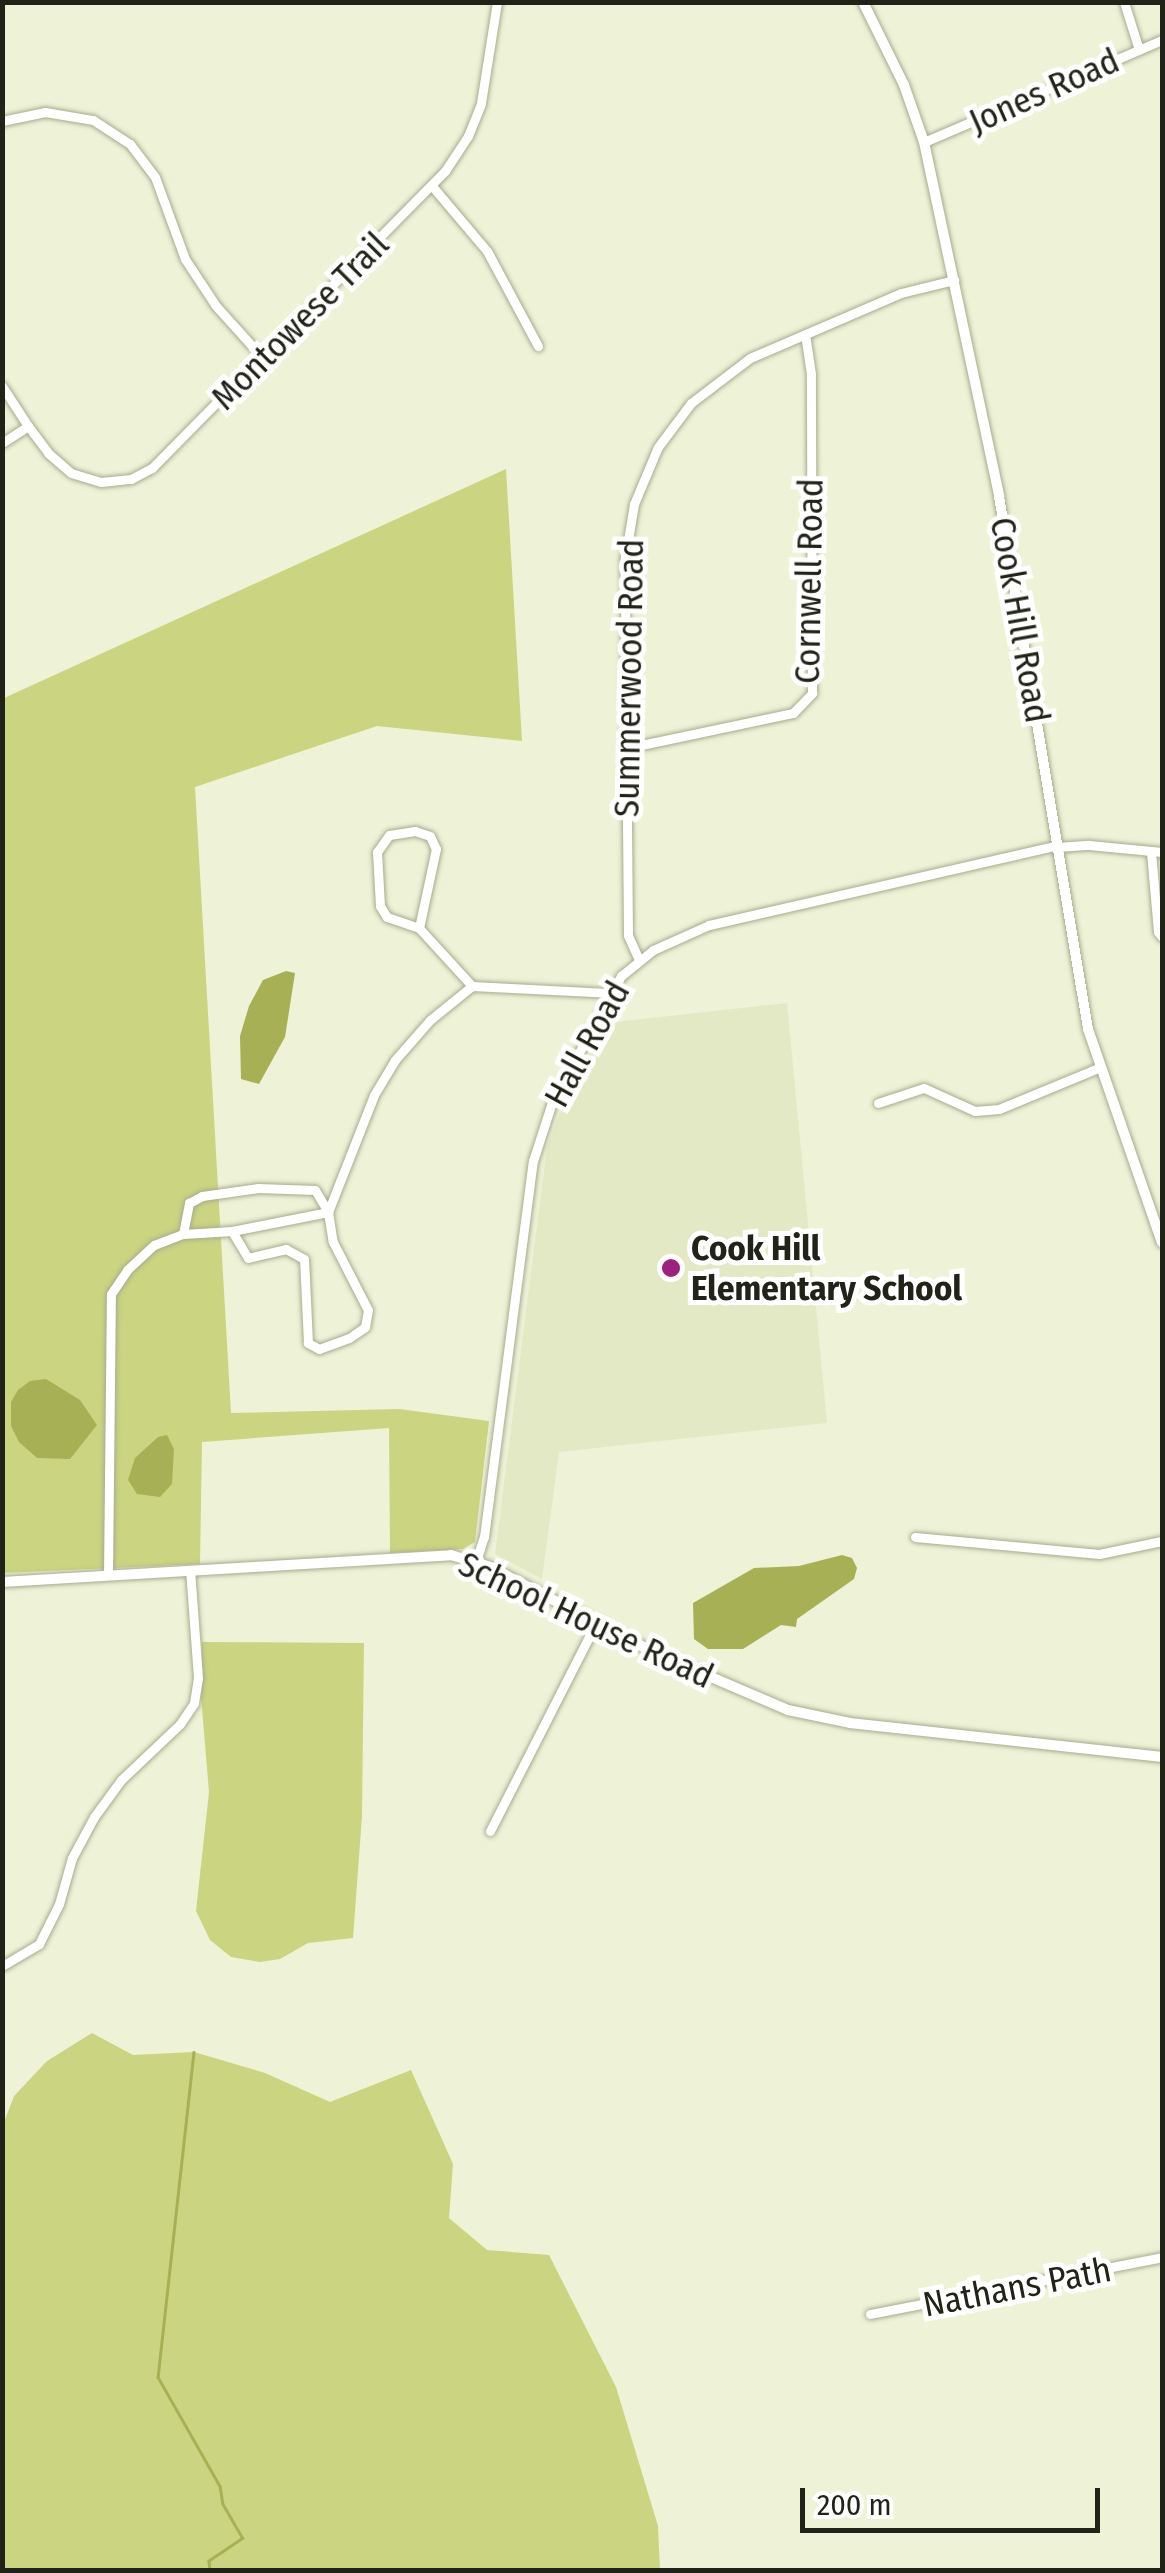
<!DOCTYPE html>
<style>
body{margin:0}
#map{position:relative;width:1165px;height:2573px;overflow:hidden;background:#eef2d6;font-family:"Fira Sans Condensed",sans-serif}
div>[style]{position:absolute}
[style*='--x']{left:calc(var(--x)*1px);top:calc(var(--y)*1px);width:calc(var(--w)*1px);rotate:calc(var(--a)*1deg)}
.built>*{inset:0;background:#e4e9c5}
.green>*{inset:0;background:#cbd481}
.water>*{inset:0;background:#a7b055}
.stream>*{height:2.5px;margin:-1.25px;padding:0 1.25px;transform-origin:1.25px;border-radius:1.25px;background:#a7b055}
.roads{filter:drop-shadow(0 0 2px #a7ab90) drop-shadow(0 0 2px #a7ab90)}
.minor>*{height:9px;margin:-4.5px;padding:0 4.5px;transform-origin:4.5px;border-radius:4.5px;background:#fff}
.tertiary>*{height:10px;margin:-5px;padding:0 5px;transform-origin:5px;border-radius:5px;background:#fff}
.dots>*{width:28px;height:28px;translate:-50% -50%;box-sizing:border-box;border:5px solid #fff;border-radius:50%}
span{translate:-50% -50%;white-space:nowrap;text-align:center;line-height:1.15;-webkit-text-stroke:10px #fff;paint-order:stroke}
.street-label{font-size:35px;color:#212218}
.poi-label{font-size:35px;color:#212218;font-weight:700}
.left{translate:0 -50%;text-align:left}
.frame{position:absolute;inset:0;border:5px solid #212218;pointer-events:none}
.scale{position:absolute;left:800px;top:2488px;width:300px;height:45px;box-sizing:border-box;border:5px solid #212218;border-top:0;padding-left:12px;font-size:30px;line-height:35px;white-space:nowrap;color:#212218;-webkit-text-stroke:8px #fff;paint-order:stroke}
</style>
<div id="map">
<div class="built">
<i style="clip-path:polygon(787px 1003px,827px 1423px,559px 1452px,542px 1579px,495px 1554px,547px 1147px,557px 1120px,606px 1023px)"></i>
</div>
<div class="green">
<i style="clip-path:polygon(506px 469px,522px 741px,377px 726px,195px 787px,231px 1413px,399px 1409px,489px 1421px,475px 1542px,463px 1549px,390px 1553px,389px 1428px,202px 1442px,200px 1564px,4px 1573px,2px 699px)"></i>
<i style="clip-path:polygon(202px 1642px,364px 1643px,362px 1816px,353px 1938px,308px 1943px,280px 1959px,260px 1962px,231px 1957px,210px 1940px,196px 1911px,209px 1792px,201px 1697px)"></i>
<i style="clip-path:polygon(92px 2033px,133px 2055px,194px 2052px,265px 2073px,330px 2102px,411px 2070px,453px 2164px,449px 2218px,487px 2250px,549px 2255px,616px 2387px,658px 2526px,660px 2570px,3px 2570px,3px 2125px,14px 2096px,47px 2061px)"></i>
</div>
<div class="water">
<i style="clip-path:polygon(286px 971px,295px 973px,285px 1037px,259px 1084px,241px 1079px,240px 1036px,249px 1006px,263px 980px)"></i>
<i style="clip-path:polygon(46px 1379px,80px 1400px,97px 1425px,70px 1459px,37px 1458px,19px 1442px,11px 1426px,11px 1402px,18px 1390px,30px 1381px)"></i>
<i style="clip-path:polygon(167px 1435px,174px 1449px,172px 1484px,160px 1497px,137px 1494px,128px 1480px,135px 1458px,158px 1437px)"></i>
<i style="clip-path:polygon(842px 1555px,852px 1558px,857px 1568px,854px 1579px,797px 1619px,796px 1627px,781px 1625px,743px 1649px,708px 1649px,694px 1639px,693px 1603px,754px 1568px,799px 1566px)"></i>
</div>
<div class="stream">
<i style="--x:194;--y:2052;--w:327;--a:96.3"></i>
<i style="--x:158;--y:2377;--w:125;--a:60.4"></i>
<i style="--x:220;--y:2486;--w:18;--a:81"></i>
<i style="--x:223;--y:2504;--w:39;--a:60"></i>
<i style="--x:243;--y:2538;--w:41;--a:145.9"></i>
<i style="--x:209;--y:2561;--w:9;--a:84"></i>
</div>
<div class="roads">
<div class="minor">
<i style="--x:1124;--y:2;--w:50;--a:72.6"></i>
<i style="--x:2;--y:121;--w:44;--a:-11.8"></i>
<i style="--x:45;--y:112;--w:49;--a:9.5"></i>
<i style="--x:93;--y:120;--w:44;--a:33"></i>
<i style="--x:130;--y:144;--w:41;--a:52.9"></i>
<i style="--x:155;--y:177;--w:87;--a:69.9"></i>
<i style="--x:185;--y:259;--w:56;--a:56.6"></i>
<i style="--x:216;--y:306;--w:70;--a:47.9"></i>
<i style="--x:924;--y:142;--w:259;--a:-23.2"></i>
<i style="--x:432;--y:186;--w:85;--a:49.8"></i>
<i style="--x:487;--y:251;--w:108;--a:61.8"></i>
<i style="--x:2;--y:386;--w:48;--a:57"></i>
<i style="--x:2;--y:443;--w:31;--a:-33"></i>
<i style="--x:28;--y:426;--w:34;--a:53"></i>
<i style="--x:48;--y:453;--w:30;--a:41"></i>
<i style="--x:71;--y:473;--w:31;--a:17"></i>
<i style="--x:101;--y:482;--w:30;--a:-6"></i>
<i style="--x:131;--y:479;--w:24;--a:-28"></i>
<i style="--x:152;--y:468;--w:417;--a:-45.4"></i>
<i style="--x:445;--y:171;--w:42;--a:-56.7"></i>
<i style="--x:468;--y:136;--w:35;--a:-68"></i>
<i style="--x:481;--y:103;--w:102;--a:-81"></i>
<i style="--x:627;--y:748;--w:170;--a:-11.9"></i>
<i style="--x:793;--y:713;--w:28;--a:-46"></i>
<i style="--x:812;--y:693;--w:319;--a:-90.2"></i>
<i style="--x:811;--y:374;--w:40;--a:-98.5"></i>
<i style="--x:1057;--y:847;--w:32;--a:-4"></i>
<i style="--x:1089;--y:845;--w:73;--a:5.5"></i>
<i style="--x:1151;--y:852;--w:80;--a:85"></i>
<i style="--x:1158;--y:932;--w:6;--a:51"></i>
<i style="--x:419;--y:928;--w:81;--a:-77.9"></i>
<i style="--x:436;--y:849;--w:14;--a:-115"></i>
<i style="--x:430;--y:836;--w:16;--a:-162"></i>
<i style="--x:415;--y:831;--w:26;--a:171"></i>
<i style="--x:389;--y:835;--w:21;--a:125"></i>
<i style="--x:377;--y:852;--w:54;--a:86.8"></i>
<i style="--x:380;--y:906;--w:13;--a:58"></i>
<i style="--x:387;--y:917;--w:34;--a:19"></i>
<i style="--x:419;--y:928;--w:79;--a:47.6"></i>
<i style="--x:639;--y:960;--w:27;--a:-114"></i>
<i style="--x:628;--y:935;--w:377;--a:-90.5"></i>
<i style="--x:625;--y:558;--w:55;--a:-80.5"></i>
<i style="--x:634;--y:504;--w:62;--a:-67.2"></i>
<i style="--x:658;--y:447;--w:55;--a:-53.1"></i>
<i style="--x:691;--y:403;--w:74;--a:-37.3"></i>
<i style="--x:750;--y:358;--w:164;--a:-23.3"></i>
<i style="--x:901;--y:293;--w:55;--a:-13.8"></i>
<i style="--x:878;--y:1103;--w:48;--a:-18.1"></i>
<i style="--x:924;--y:1088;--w:56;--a:24.3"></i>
<i style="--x:975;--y:1111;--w:24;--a:-5"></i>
<i style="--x:999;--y:1109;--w:107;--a:-22.5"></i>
<i style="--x:183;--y:1234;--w:32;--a:-79"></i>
<i style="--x:189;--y:1203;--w:15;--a:-28"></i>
<i style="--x:202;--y:1196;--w:57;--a:-8.1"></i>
<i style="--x:258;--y:1188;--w:57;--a:2"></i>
<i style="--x:315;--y:1190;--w:26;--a:59"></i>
<i style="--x:328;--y:1212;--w:30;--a:81"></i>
<i style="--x:333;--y:1242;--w:76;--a:62.8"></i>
<i style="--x:368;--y:1310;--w:17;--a:100"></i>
<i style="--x:365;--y:1327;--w:19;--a:145"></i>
<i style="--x:349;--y:1338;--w:32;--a:160"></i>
<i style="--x:319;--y:1349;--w:13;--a:-151"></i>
<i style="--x:308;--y:1343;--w:84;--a:-92.7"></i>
<i style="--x:304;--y:1259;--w:21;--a:-151"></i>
<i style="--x:286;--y:1249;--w:39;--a:167"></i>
<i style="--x:248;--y:1258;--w:31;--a:-121"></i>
<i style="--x:915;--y:1537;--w:185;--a:5.3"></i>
<i style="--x:1099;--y:1554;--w:64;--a:-11.7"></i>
<i style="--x:476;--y:1561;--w:25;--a:-72"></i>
<i style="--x:484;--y:1537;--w:379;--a:-82.6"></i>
<i style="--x:533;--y:1161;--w:62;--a:-72.1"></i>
<i style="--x:552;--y:1102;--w:144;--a:-61.3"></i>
<i style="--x:621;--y:976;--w:41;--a:-39.1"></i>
<i style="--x:653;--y:950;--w:61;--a:-24.1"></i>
<i style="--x:709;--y:925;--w:357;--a:-12.9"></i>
<i style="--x:108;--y:1575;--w:281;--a:-89.4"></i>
<i style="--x:111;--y:1294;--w:29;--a:-56"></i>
<i style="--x:127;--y:1270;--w:37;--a:-43"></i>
<i style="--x:154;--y:1245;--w:31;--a:-21"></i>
<i style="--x:183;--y:1234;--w:49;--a:-3.5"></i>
<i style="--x:232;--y:1231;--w:98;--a:-11.2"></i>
<i style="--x:328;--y:1212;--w:126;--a:-68.5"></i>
<i style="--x:374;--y:1095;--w:41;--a:-59"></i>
<i style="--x:395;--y:1060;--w:53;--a:-48.8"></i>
<i style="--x:430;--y:1020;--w:54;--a:-39"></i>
<i style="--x:472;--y:986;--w:136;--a:2.9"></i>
<i style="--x:490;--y:1831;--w:233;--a:-63"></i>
<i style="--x:2;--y:1966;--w:43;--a:-30.7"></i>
<i style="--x:39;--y:1944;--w:45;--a:-63.4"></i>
<i style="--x:59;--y:1904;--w:48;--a:-74.2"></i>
<i style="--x:72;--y:1858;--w:47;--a:-61.8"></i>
<i style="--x:94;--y:1817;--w:46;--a:-53.9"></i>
<i style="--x:121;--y:1780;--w:81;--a:-43.5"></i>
<i style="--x:180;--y:1724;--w:25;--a:-56"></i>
<i style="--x:194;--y:1703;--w:25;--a:-81"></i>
<i style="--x:198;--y:1678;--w:108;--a:-94.2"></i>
<i style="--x:870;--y:2314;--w:298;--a:-11"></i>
</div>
<div class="tertiary">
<i style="--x:863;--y:2;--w:93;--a:63.7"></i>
<i style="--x:904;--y:85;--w:60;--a:70.7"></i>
<i style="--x:924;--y:142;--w:362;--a:78"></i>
<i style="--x:999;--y:496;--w:540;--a:80.52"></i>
<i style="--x:1088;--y:1029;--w:226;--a:70.9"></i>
<i style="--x:2;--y:1582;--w:450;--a:-3.4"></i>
<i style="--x:451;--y:1555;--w:41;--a:17.1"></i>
<i style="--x:490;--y:1567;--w:186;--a:27.5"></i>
<i style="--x:655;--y:1653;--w:145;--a:23.2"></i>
<i style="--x:788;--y:1710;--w:63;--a:11.8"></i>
<i style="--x:850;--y:1723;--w:314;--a:6.2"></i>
</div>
</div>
<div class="dots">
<i style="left:671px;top:1268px;background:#9b237d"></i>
</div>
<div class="street-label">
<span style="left:1044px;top:91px;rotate:-24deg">Jones Road</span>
<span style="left:300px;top:321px;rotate:-45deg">Montowese Trail</span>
<span style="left:809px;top:581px;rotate:-89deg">Cornwell Road</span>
<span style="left:1020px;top:620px;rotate:80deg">Cook Hill Road</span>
<span style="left:629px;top:678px;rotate:-89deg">Summerwood Road</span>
<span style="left:587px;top:1044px;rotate:-61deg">Hall Road</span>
<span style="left:586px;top:1620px;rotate:25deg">School House Road</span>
<span style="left:1017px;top:2287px;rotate:-11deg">Nathans Path</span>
</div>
<div class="poi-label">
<span class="left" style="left:691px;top:1268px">Cook Hill<br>Elementary School</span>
</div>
<div class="frame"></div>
<div class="scale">200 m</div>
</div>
